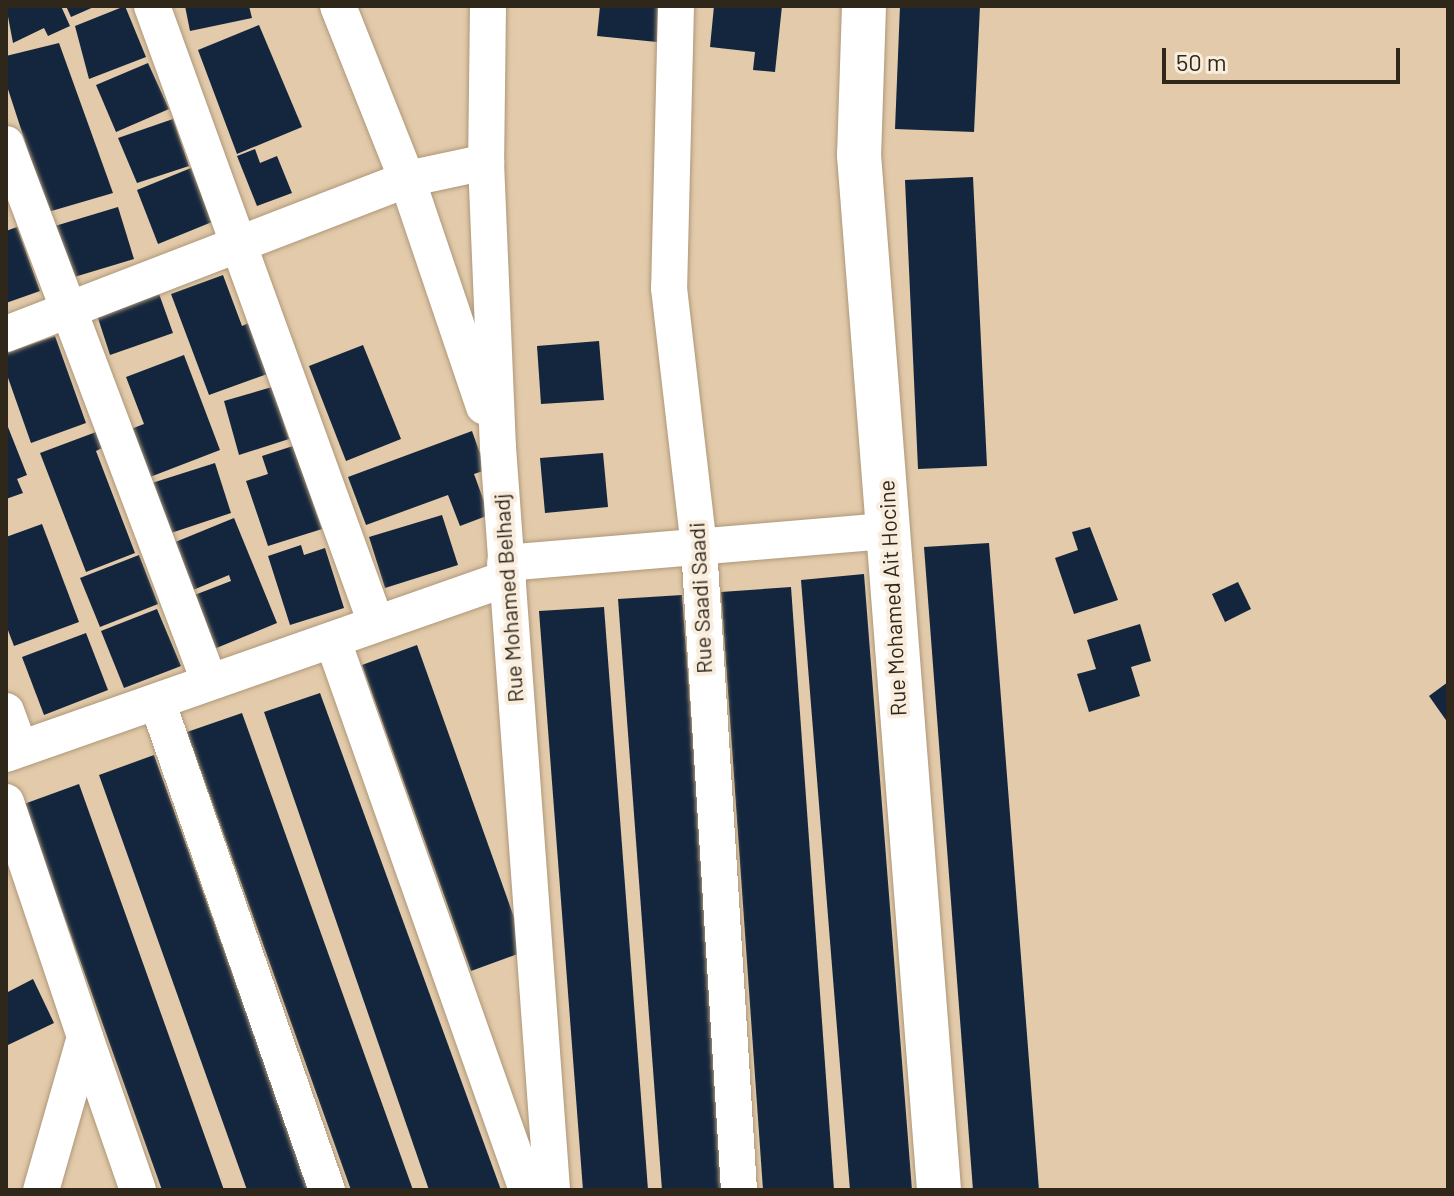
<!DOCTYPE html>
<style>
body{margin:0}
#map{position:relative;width:1454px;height:1196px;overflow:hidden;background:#e2caaa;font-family:Barlow,sans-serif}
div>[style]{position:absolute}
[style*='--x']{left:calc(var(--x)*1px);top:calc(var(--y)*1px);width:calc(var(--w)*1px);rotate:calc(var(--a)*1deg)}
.building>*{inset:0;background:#13263e}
.roads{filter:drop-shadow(0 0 2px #ae9779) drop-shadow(0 0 2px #ae9779)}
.street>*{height:36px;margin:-18px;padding:0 18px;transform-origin:18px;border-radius:18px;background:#fff}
.secondary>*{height:44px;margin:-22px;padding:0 22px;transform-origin:22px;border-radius:22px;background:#fff}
span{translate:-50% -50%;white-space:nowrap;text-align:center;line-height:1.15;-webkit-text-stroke:8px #f9eddd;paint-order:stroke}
.street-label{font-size:22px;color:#30271b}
.frame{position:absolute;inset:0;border:8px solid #30271b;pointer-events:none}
.scale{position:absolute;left:1162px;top:48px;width:238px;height:36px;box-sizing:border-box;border:4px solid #30271b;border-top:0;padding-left:10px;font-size:24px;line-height:28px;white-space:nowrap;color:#30271b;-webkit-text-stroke:6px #f9eddd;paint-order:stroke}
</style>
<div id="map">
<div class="building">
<i style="clip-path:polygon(6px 6px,61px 6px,70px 26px,48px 36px,44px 28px,13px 43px)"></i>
<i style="clip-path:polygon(66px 6px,96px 6px,71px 17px)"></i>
<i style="clip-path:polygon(125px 6px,146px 57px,89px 79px,75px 26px)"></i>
<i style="clip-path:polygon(185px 6px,249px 6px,252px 18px,190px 31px)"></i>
<i style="clip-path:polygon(600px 6px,661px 6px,657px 42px,597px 36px)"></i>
<i style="clip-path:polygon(714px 6px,782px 6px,775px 72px,753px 70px,755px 52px,710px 47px)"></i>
<i style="clip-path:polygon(900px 6px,980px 6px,974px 132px,895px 129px)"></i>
<i style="clip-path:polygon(259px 25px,302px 127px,237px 154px,198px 50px)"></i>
<i style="clip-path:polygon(59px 43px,113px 193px,48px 212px,6px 83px,6px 56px)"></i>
<i style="clip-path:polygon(148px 63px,169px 109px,116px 132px,96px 85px)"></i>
<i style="clip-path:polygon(173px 119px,189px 166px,137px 183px,118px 138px)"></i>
<i style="clip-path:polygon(255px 149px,260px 163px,277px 156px,292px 193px,257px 206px,237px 156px)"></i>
<i style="clip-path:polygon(191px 168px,212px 222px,158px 244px,137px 190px)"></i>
<i style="clip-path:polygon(973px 177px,987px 466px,918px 469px,905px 180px)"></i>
<i style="clip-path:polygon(118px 207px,134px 259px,71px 278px,55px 226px)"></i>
<i style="clip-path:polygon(17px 227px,40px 291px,6px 303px,6px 231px)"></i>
<i style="clip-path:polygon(223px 275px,242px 326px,251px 322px,270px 373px,209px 395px,171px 294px)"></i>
<i style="clip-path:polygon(158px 291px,173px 333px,110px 355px,96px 312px)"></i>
<i style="clip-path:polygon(55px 336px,86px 423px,31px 443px,6px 372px,6px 353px)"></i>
<i style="clip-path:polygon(599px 341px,604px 400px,541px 404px,537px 346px)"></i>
<i style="clip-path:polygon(363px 345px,401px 439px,346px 461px,309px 366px)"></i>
<i style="clip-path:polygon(184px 355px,220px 450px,150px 477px,131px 429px,144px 424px,126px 377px)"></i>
<i style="clip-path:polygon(272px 387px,289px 439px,239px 455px,224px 401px)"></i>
<i style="clip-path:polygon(6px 422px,27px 475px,17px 479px,23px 493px,6px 499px)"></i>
<i style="clip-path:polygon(472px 431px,486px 470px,474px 474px,489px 515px,460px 526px,448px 495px,366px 525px,348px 477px)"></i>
<i style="clip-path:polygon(96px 432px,102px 448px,96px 451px,135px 553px,86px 572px,40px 453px)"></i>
<i style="clip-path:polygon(293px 446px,322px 529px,268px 546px,246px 481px,268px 474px,262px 456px)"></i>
<i style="clip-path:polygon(603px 453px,608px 507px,545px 513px,540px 458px)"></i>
<i style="clip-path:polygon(215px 463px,231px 513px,168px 534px,152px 483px)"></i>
<i style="clip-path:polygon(442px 515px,458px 565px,385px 588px,369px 537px)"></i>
<i style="clip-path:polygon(234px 518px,277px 623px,214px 649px,192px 596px,231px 581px,229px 575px,193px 590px,173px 543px)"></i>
<i style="clip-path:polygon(42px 524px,79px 622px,14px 646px,6px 625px,6px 537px)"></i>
<i style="clip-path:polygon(1090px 527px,1118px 600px,1074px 614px,1055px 558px,1078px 550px,1072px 532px)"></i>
<i style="clip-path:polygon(989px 543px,1039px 1190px,973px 1190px,924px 547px)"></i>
<i style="clip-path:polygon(301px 545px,304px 555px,325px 548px,344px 608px,290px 625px,268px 556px)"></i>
<i style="clip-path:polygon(139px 555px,158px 604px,100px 627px,80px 578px)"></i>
<i style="clip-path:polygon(864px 574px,912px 1190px,850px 1190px,801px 580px)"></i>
<i style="clip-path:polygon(1238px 582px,1251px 609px,1225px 622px,1212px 594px)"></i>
<i style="clip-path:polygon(791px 587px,834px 1190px,763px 1190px,721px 592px)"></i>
<i style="clip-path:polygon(682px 595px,727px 1190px,662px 1190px,618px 599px)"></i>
<i style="clip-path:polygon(604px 607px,648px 1190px,583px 1190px,539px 611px)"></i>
<i style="clip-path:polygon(157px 609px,181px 666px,124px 688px,101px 631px)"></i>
<i style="clip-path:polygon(1140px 624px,1151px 661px,1131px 667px,1140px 696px,1089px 712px,1077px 674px,1096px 669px,1087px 640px)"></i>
<i style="clip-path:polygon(86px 633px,108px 690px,44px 715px,22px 657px)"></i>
<i style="clip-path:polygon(417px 645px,526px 951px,471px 971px,362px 665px)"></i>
<i style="clip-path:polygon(1448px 682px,1448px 723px,1429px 696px)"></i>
<i style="clip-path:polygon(320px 693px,501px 1190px,429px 1190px,264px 712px)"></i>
<i style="clip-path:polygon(242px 713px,413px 1190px,351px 1190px,187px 732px)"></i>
<i style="clip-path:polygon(154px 755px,310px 1190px,247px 1190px,99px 775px)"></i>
<i style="clip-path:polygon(79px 784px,224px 1190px,162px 1190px,24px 804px)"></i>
<i style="clip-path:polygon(33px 979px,54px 1023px,8px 1045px,6px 993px)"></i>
</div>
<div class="roads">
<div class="street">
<i style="--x:152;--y:6;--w:656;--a:70.05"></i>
<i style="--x:338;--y:6;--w:186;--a:68.3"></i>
<i style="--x:407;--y:179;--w:240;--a:71.3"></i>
<i style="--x:488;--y:6;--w:156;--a:90.7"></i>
<i style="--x:486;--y:162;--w:285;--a:87.6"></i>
<i style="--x:498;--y:447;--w:745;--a:85.84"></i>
<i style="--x:676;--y:6;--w:282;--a:91.4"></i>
<i style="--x:669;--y:288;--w:261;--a:83.4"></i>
<i style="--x:699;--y:547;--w:644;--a:86.44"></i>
<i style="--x:6;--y:144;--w:574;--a:69.29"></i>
<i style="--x:6;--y:334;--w:430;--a:-21.1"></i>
<i style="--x:407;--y:179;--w:81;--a:-12.1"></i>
<i style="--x:505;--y:563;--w:385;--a:-4.8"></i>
<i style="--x:333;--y:641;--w:582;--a:70.54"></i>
<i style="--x:158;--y:704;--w:515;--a:70.83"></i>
<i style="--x:6;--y:711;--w:40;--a:69.8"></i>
<i style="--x:6;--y:754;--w:532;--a:-19.32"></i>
<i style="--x:6;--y:802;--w:248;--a:71.4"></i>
<i style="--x:85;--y:1037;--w:159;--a:106"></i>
<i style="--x:85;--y:1037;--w:162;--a:70.9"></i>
</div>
<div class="secondary">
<i style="--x:864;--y:6;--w:149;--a:91.9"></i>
<i style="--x:859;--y:155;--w:1038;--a:85.58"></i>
</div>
</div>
<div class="street-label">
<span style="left:508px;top:598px;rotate:-94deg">Rue Mohamed Belhadj</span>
<span style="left:700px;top:598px;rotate:-93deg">Rue Saadi Saadi</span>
<span style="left:892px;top:598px;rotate:-93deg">Rue Mohamed Ait Hocine</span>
</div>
<div class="frame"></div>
<div class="scale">50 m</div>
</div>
